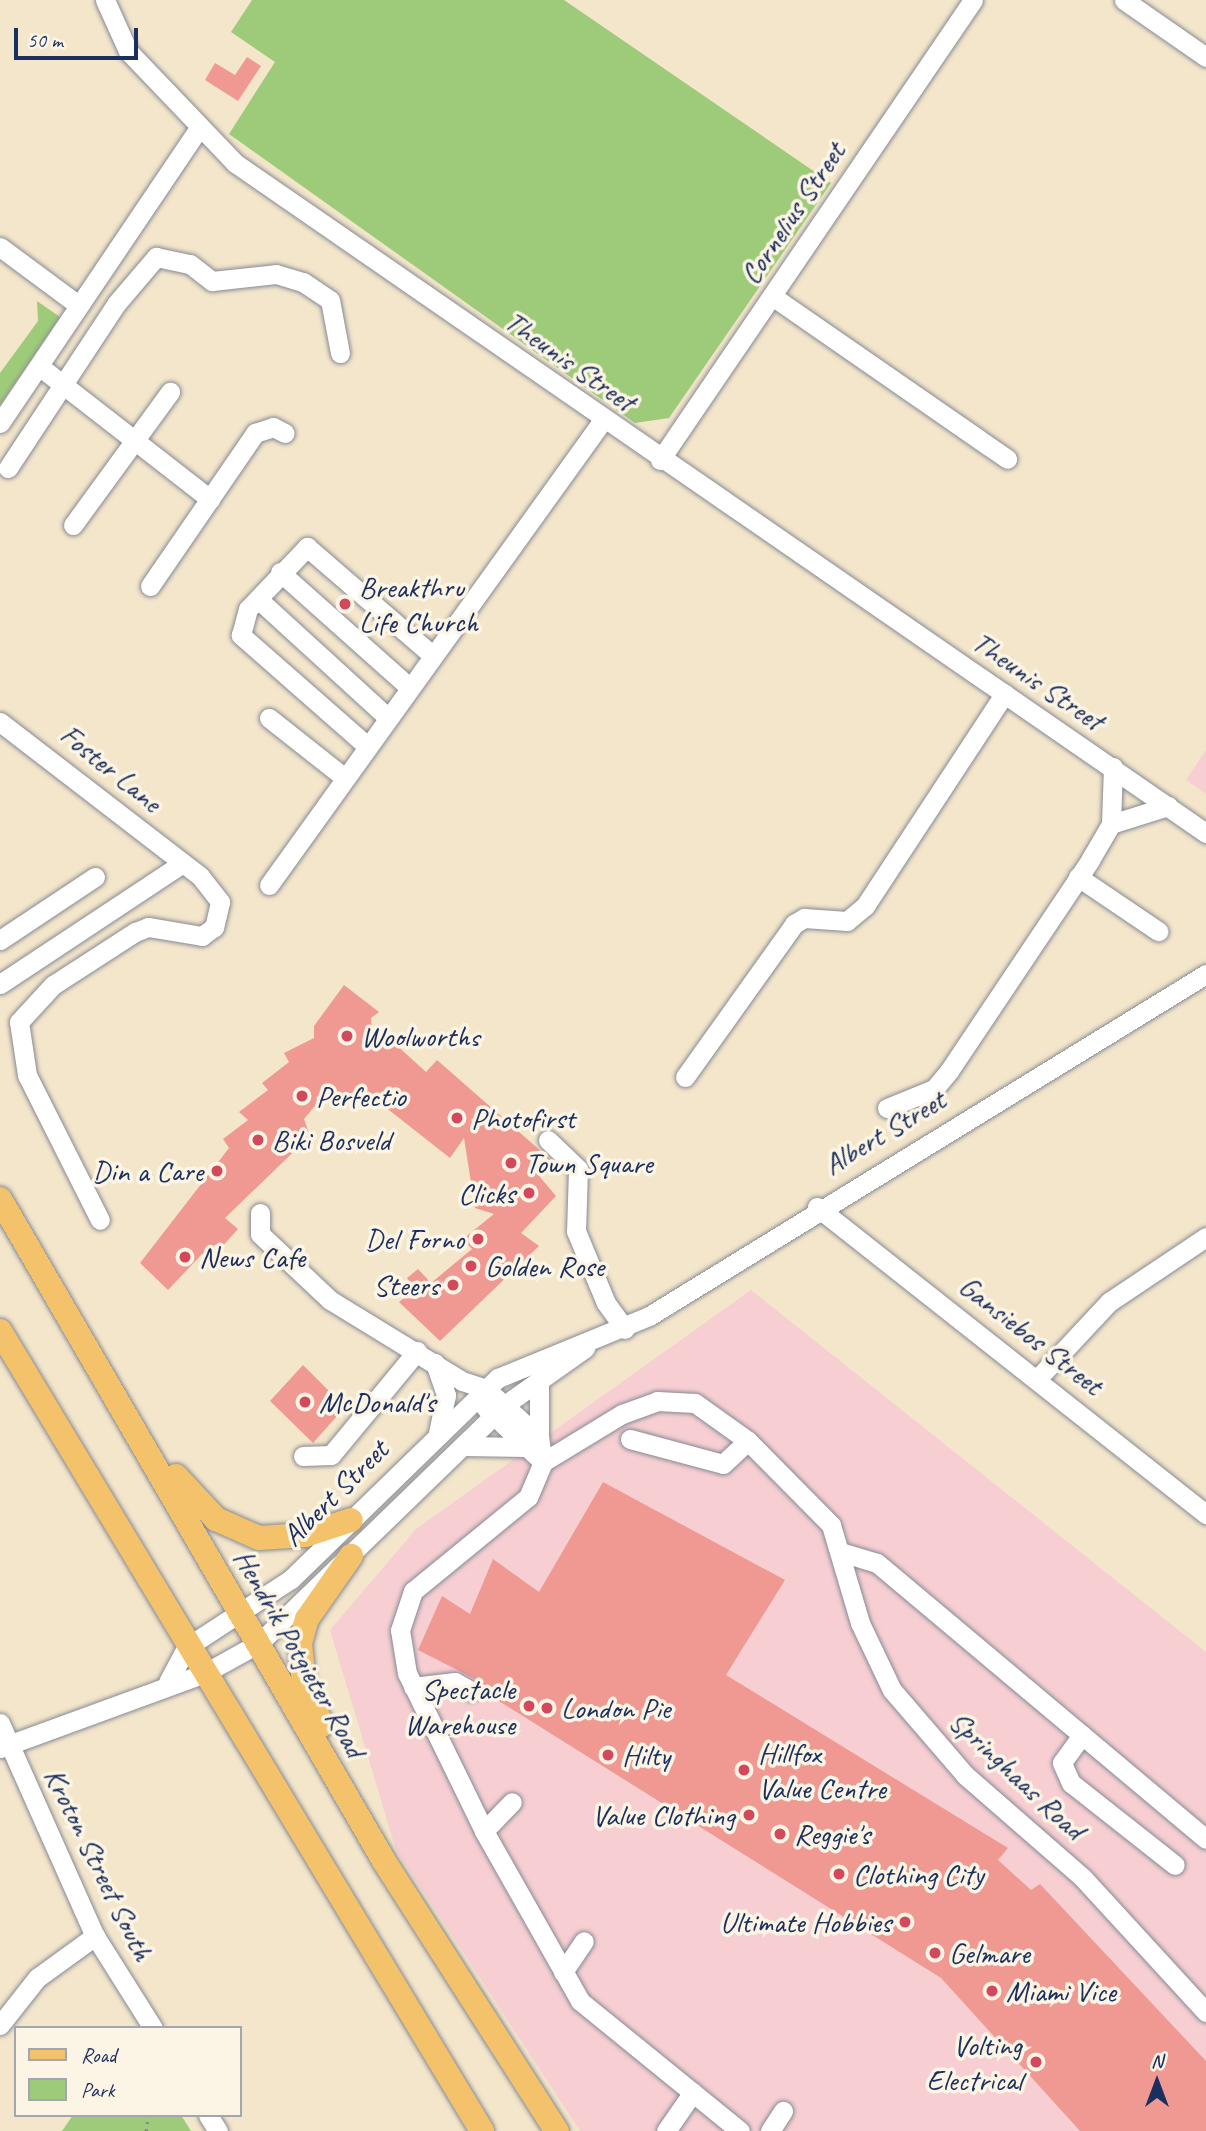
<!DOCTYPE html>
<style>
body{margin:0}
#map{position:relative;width:1206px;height:2131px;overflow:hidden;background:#f3e6cb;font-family:Caveat,sans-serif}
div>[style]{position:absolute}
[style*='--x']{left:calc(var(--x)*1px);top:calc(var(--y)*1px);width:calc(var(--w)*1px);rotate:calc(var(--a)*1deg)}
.built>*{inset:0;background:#f7cfd3}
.green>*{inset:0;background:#9ecb79}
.building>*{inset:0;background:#f09993}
.path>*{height:2.5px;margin-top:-1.25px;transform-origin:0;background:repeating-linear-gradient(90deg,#878a94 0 2px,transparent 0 7px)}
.roads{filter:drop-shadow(0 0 2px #878a94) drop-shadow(0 0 2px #878a94)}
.minor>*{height:19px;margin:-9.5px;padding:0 9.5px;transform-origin:9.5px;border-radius:9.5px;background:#fff}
.major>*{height:24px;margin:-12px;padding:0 12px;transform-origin:12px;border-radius:12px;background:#f4c26a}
.dots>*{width:19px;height:19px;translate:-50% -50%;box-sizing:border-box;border:4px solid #fcf5e5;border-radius:50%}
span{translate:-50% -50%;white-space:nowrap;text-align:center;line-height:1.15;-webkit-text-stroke:7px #fcf5e5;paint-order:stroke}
.street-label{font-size:30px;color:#1b2f5e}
.poi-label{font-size:30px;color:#1b2f5e}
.left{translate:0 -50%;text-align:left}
.right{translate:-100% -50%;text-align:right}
.legend{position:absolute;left:14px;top:2026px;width:228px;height:91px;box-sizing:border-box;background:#fcf5e5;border:2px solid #a2a6af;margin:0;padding:9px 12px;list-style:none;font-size:21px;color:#1b2f5e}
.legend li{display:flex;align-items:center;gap:14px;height:35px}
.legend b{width:35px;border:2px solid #a2a6af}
.north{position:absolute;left:1122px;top:2047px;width:70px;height:70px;-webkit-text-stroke:5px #fcf5e5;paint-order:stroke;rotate:0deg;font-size:19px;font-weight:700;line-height:28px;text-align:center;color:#1b2f5e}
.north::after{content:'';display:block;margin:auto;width:24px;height:32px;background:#1b2f5e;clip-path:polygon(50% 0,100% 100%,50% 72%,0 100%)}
.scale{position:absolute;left:14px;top:28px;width:124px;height:32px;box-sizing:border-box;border:4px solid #1b2f5e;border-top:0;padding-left:9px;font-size:21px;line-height:24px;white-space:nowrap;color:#1b2f5e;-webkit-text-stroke:5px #fcf5e5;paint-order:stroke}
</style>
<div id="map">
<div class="built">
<i style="clip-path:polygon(1206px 750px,1206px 794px,1186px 780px)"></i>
<i style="clip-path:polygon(751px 1290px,1206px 1652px,1206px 2131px,580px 2131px,396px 1850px,330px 1630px,416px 1529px)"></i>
</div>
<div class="green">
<i style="clip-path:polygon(252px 0,564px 0,831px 183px,669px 418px,635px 423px,229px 134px,275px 62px,231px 32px)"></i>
<i style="clip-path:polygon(37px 301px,60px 317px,0 405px,0 373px,38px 321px)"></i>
<i style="clip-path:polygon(73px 2115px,181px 2115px,191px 2131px,62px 2131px)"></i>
</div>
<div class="building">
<i style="clip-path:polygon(247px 57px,261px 66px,238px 101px,205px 80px,215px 63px,235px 75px)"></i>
<i style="clip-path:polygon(344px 985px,379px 1012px,371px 1018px,373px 1042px,393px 1042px,426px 1072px,437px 1060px,551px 1160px,540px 1177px,556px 1196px,521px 1233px,539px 1246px,440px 1341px,399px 1302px,414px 1290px,407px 1278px,418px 1269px,431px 1283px,472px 1249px,463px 1239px,494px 1214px,475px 1208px,464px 1138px,450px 1158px,366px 1092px,324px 1095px,304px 1119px,310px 1136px,225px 1218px,238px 1229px,211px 1259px,202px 1254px,168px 1290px,140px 1263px,229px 1148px,223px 1139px,248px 1120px,239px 1112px,268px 1090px,262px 1083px,289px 1062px,284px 1053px,314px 1038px,314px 1026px)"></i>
<i style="clip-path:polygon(303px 1365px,345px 1407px,313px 1443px,270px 1401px)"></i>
<i style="clip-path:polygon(603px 1482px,785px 1580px,726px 1675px,1008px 1848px,998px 1860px,1031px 1890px,1040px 1884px,1206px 2061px,1206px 2131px,1080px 2131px,941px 1978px,483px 1691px,477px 1680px,418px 1650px,442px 1596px,470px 1614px,493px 1559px,539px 1592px)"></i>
</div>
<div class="path">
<i style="--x:146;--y:2131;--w:16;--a:-83"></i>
</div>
<div class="roads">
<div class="minor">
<i style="--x:105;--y:0;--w:56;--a:65.7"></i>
<i style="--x:128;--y:51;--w:155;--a:46.3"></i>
<i style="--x:235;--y:163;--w:1180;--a:34.61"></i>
<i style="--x:1124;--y:0;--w:100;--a:34.8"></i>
<i style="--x:0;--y:247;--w:97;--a:36.6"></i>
<i style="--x:772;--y:296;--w:286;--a:34.7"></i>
<i style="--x:39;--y:366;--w:217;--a:37.9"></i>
<i style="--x:0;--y:423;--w:354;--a:-56"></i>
<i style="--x:660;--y:460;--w:556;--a:-55.77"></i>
<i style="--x:8;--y:468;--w:196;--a:-56.6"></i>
<i style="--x:116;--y:304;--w:62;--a:-49.6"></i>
<i style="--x:156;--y:257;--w:35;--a:12"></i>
<i style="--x:190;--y:264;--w:28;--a:38"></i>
<i style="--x:212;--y:281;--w:64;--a:-6.2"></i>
<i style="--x:276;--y:274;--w:28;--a:17"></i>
<i style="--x:303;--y:282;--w:32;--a:34"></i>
<i style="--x:330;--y:300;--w:54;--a:79.3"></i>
<i style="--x:73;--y:525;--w:165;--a:-53.9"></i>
<i style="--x:280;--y:572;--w:170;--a:41.7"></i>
<i style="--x:150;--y:586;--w:186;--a:-55.5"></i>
<i style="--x:255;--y:433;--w:19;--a:-18"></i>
<i style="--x:273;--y:427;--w:13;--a:27"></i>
<i style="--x:258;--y:599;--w:173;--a:42.4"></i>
<i style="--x:269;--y:718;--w:97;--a:38.3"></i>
<i style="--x:0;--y:722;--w:252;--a:37.6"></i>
<i style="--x:200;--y:876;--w:33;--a:52"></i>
<i style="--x:220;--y:902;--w:26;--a:103"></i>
<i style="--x:214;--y:927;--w:15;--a:143"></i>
<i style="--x:202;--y:936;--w:55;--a:-170.5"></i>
<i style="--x:148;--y:927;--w:14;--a:159"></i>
<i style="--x:135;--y:932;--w:98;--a:147.1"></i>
<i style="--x:53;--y:985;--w:50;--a:132.6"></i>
<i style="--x:19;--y:1022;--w:54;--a:81.4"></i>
<i style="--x:27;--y:1075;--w:162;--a:63.3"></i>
<i style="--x:366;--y:745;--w:167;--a:-138.7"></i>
<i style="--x:241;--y:635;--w:27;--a:-75"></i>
<i style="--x:248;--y:609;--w:86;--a:-46.4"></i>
<i style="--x:307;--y:547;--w:162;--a:40.8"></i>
<i style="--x:1111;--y:824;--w:60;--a:-17.5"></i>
<i style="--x:1078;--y:877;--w:97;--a:34"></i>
<i style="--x:269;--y:885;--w:573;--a:-54.31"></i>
<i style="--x:0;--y:940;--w:114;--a:-33.6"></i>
<i style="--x:0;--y:984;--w:219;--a:-33.5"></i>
<i style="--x:685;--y:1077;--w:188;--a:-54.5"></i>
<i style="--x:794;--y:924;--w:12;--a:-31"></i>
<i style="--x:804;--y:918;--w:43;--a:4"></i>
<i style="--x:847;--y:921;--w:23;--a:-40"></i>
<i style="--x:865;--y:906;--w:254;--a:-56.7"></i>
<i style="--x:887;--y:1108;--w:51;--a:-22"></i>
<i style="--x:934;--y:1089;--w:23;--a:-50"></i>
<i style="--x:949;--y:1071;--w:254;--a:-56.2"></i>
<i style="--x:1090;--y:860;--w:42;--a:-59.7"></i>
<i style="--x:1111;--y:824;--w:57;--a:-88"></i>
<i style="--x:548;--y:1140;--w:42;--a:44"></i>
<i style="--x:578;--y:1169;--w:62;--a:91.8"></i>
<i style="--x:576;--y:1231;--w:78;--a:67.4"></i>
<i style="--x:606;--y:1303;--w:32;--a:54"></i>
<i style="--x:817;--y:1207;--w:496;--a:38.3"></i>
<i style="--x:260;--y:1213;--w:21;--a:90"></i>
<i style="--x:260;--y:1234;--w:96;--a:43.3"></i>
<i style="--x:330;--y:1300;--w:155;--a:31.5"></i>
<i style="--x:462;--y:1381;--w:25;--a:18"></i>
<i style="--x:486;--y:1389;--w:72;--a:42.2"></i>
<i style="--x:539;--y:1437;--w:25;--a:81"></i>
<i style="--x:543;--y:1462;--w:38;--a:113"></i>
<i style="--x:528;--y:1497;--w:149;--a:140.7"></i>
<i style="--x:413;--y:1591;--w:41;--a:108.4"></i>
<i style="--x:400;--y:1630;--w:44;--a:80.8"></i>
<i style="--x:407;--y:1673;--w:176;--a:64"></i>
<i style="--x:484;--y:1831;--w:195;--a:60.5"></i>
<i style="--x:580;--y:2001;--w:206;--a:39.1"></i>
<i style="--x:435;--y:1363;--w:34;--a:71"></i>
<i style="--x:446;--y:1395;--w:39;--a:102"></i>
<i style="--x:1038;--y:1378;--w:104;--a:-46.9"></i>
<i style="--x:1109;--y:1302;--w:117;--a:-33.8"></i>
<i style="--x:485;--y:1407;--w:80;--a:43.5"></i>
<i style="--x:539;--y:1437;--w:57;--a:-90"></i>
<i style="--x:630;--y:1439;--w:96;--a:15"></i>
<i style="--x:723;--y:1464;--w:34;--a:-43"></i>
<i style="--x:464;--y:1446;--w:62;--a:0.9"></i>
<i style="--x:303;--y:1456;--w:28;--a:-2"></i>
<i style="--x:331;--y:1455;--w:135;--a:-50.4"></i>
<i style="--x:543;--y:1462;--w:92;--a:-31.3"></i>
<i style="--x:622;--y:1414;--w:37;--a:-20"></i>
<i style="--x:657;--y:1401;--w:38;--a:3"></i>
<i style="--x:695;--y:1403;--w:65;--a:35.6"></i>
<i style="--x:748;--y:1441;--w:118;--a:45.3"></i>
<i style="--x:831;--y:1525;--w:102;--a:73.5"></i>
<i style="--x:860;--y:1623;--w:74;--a:64.5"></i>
<i style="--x:892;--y:1690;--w:112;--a:49.3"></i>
<i style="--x:965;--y:1775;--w:157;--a:41.1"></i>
<i style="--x:1083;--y:1878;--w:182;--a:47.5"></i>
<i style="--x:844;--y:1553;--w:34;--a:17"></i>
<i style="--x:877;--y:1563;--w:429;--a:40"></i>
<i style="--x:168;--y:1682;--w:40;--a:-62"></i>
<i style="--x:187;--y:1647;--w:124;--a:-33.2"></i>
<i style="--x:291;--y:1579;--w:289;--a:-44.2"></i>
<i style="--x:498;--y:1378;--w:163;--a:-22.3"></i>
<i style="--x:649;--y:1316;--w:654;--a:-31.55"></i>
<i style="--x:413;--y:1687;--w:42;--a:-6.8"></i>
<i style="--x:455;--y:1682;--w:18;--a:29"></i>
<i style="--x:0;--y:1723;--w:233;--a:66"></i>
<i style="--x:95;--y:1936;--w:109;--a:57.8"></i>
<i style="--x:1082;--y:1735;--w:34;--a:126"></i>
<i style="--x:1062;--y:1763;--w:22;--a:66"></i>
<i style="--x:1071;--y:1783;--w:132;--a:38.3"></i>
<i style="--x:0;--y:1748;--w:218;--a:-20.1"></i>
<i style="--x:205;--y:1673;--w:62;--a:-29.1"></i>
<i style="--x:259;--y:1643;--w:344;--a:-44.1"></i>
<i style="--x:506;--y:1404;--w:97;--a:-35.3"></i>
<i style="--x:484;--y:1831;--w:40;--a:-46"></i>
<i style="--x:563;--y:1972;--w:37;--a:-56"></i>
<i style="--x:0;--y:2025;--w:60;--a:-51.8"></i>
<i style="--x:37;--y:1978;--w:72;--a:-35.9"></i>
<i style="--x:208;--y:2115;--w:19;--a:58"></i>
<i style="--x:666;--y:2131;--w:47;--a:-55.3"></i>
<i style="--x:770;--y:2131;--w:24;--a:-57"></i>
</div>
<div class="major">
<i style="--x:0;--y:1199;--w:765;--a:59.88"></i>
<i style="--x:384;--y:1861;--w:321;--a:57.4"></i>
<i style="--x:0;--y:1331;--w:934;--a:58.93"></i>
<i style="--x:176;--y:1476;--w:59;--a:47.1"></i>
<i style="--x:216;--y:1519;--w:47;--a:23.8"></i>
<i style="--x:259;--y:1538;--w:46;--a:-3.7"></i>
<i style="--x:305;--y:1535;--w:48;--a:-18.1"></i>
<i style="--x:322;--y:1725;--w:44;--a:-114.2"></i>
<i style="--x:304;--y:1685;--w:42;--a:-95.4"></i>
<i style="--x:300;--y:1643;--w:25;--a:-74"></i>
<i style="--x:307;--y:1619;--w:77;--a:-55.1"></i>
</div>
</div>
<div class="dots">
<i style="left:345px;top:604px;background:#d1495b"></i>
<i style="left:347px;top:1036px;background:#d1495b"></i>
<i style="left:302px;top:1096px;background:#d1495b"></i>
<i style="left:457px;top:1118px;background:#d1495b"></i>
<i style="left:258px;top:1140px;background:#d1495b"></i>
<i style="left:511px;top:1163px;background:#d1495b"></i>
<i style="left:217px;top:1171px;background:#d1495b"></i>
<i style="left:529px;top:1193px;background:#d1495b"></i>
<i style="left:478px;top:1239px;background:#d1495b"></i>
<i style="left:185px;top:1257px;background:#d1495b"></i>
<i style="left:471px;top:1266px;background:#d1495b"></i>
<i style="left:453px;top:1285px;background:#d1495b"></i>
<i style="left:305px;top:1402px;background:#d1495b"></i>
<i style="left:529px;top:1706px;background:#d1495b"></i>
<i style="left:547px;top:1708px;background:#d1495b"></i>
<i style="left:608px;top:1755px;background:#d1495b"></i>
<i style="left:744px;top:1770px;background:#d1495b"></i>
<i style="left:749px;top:1815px;background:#d1495b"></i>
<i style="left:780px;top:1834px;background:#d1495b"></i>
<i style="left:839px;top:1874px;background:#d1495b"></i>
<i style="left:905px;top:1922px;background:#d1495b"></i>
<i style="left:935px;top:1953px;background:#d1495b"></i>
<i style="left:992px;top:1991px;background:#d1495b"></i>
<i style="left:1036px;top:2062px;background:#d1495b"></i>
</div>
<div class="street-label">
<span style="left:792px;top:213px;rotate:-56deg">Cornelius Street</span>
<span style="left:570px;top:361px;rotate:35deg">Theunis Street</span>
<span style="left:1038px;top:681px;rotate:34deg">Theunis Street</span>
<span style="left:111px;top:768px;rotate:39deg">Foster Lane</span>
<span style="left:884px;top:1132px;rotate:-31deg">Albert Street</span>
<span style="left:1031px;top:1335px;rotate:38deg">Gansiebos Street</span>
<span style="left:335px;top:1493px;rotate:-45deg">Albert Street</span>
<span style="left:300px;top:1653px;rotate:60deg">Hendrik Potgieter Road</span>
<span style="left:1017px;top:1775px;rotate:43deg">Springhaas Road</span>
<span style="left:99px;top:1864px;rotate:64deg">Kroton Street South</span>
</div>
<div class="poi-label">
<span class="left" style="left:359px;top:604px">Breakthru<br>Life Church</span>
<span class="left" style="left:361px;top:1036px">Woolworths</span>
<span class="left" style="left:316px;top:1096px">Perfectio</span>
<span class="left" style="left:471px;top:1118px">Photofirst</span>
<span class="left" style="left:272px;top:1140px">Biki Bosveld</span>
<span class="left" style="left:525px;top:1163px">Town Square</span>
<span class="right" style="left:203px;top:1171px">Din a Care</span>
<span class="right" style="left:515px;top:1193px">Clicks</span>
<span class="right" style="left:464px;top:1239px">Del Forno</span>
<span class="left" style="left:199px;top:1257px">News Cafe</span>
<span class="left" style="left:485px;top:1266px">Golden Rose</span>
<span class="right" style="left:439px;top:1285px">Steers</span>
<span class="left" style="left:319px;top:1402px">McDonald's</span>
<span class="right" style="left:515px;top:1706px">Spectacle<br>Warehouse</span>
<span class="left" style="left:561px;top:1708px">London Pie</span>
<span class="left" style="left:758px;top:1770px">Hillfox<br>Value Centre</span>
<span class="left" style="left:622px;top:1755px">Hilty</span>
<span class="right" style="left:735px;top:1815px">Value Clothing</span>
<span class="left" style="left:794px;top:1834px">Reggie's</span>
<span class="left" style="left:853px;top:1874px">Clothing City</span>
<span class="right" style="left:891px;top:1922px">Ultimate Hobbies</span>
<span class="left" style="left:949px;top:1953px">Gelmare</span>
<span class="left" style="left:1006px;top:1991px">Miami Vice</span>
<span class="right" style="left:1022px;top:2062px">Volting<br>Electrical</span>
</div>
<ul class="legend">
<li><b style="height:9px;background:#f4c26a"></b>Road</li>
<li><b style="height:19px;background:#9ecb79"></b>Park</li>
</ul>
<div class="north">N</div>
<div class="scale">50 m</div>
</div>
